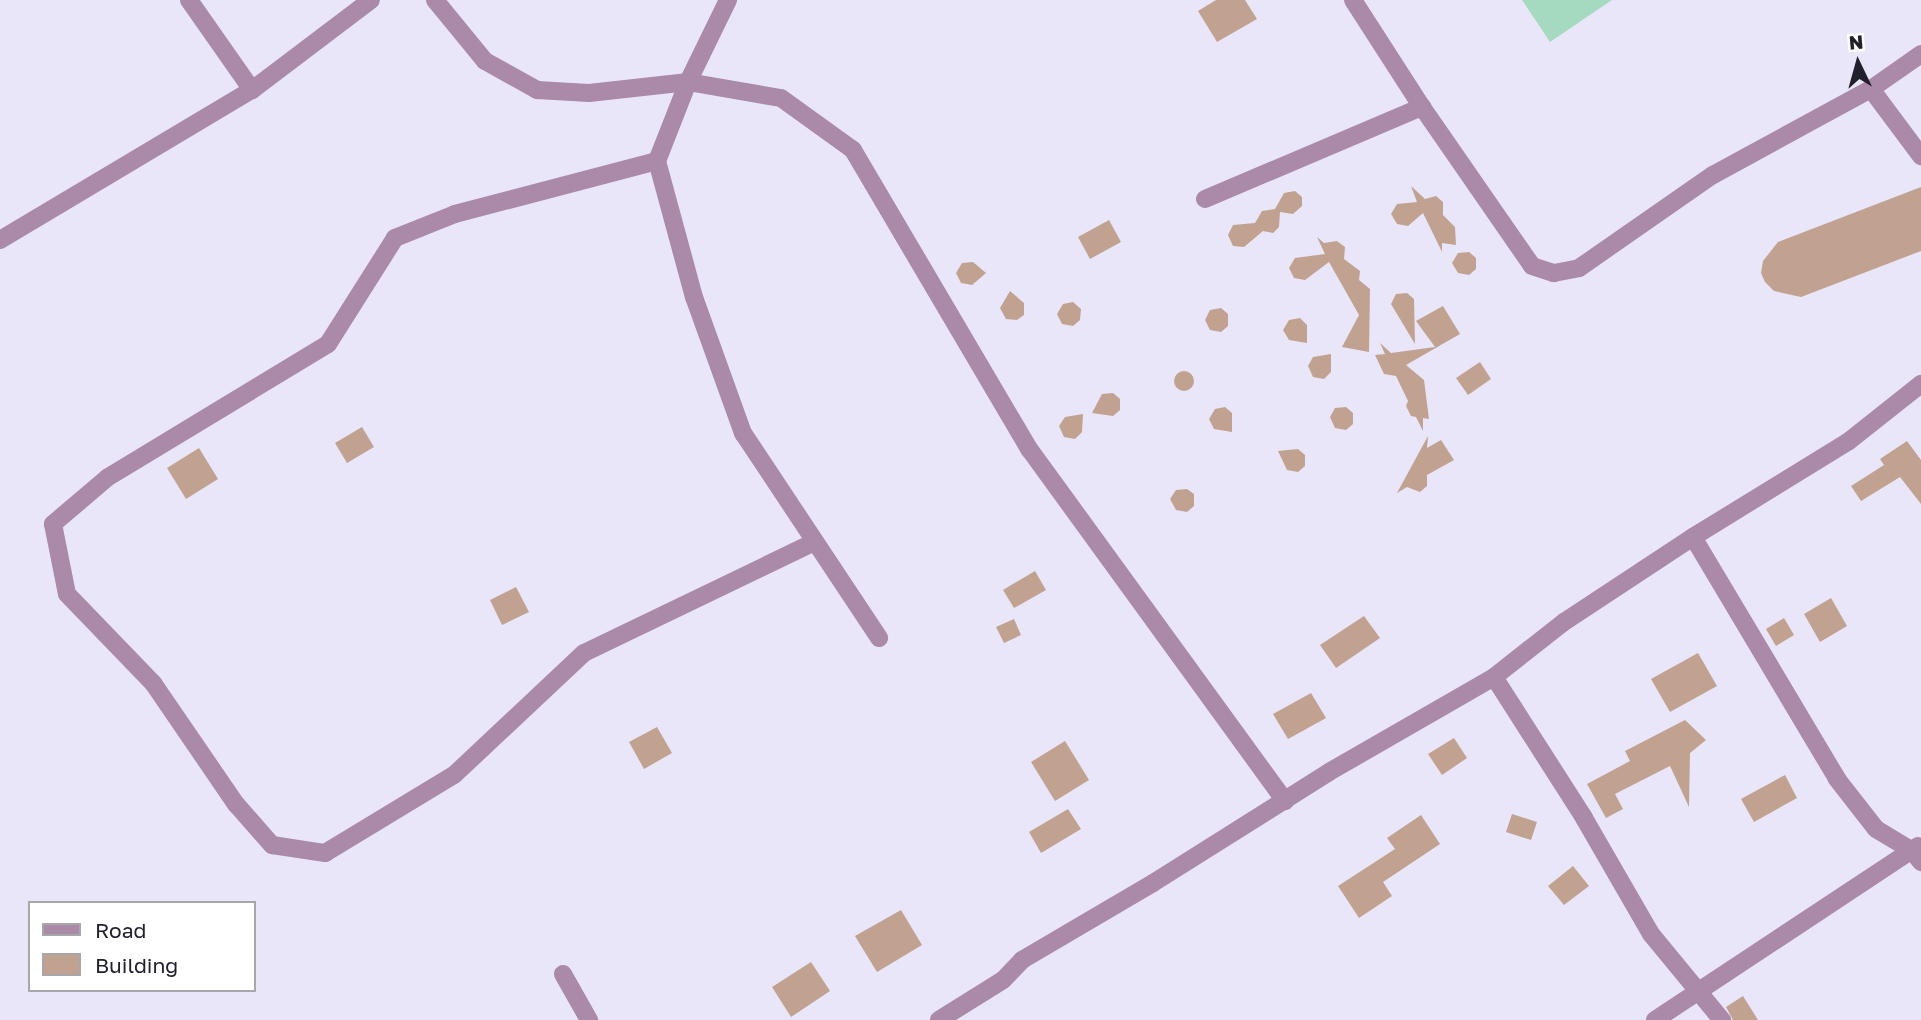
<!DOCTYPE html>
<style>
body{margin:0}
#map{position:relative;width:1921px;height:1020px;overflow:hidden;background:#e9e6fa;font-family:"Golos Text",sans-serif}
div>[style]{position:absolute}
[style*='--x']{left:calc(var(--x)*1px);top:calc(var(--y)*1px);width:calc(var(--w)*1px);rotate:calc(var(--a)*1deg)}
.green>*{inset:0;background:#a5dac0}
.building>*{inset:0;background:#c1a290}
.round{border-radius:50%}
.minor>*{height:18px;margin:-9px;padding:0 9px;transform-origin:9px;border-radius:9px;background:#aa89a9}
span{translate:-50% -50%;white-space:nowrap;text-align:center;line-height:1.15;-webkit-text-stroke:7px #fff;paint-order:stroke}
.legend{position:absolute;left:28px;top:901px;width:228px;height:91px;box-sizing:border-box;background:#fff;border:2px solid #a7a6ab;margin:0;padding:9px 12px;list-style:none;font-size:21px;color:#22202c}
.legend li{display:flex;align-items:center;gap:14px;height:35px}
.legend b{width:35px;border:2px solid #a7a6ab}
.north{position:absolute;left:1823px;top:28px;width:70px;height:70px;-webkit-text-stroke:5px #fff;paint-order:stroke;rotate:355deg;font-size:19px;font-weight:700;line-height:28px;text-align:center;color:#22202c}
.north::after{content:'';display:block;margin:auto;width:24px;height:32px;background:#22202c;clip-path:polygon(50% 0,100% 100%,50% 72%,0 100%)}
</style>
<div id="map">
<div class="green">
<i style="clip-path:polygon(1522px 0,1612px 0,1550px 42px)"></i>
</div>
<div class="building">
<i style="clip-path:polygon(1216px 0,1245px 0,1257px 19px,1217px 42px,1198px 11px)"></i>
<i style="clip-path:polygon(1411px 186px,1425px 199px,1436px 196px,1443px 202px,1443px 215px,1455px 227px,1456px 245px,1442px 243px,1442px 252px,1423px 213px,1408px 226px,1397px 224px,1391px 214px,1397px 204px,1417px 202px)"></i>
<i style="clip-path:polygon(1921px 187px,1921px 251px,1801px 297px,1774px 291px,1765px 282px,1761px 273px,1763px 261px,1778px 242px)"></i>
<i style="clip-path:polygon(1295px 191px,1302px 197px,1302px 206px,1293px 214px,1280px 212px,1279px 227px,1273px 233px,1263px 231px,1244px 247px,1233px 246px,1228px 235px,1233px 225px,1255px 223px,1262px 211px,1275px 209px,1284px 193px)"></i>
<i style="clip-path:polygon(1109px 220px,1121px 242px,1090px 259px,1078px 237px)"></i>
<i style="clip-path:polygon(1317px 237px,1324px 243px,1337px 241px,1345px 247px,1344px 259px,1360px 271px,1359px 280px,1370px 289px,1369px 352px,1342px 347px,1359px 315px,1329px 262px,1305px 280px,1294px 278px,1289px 268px,1295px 258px,1325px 254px)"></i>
<i style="clip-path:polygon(1469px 252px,1476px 258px,1476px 269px,1469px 275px,1458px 273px,1452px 263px,1458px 253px)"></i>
<i style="clip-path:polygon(973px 262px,986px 273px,972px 285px,961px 283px,956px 273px,962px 263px)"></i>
<i style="clip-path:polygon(1010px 291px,1024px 303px,1024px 315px,1017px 320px,1006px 319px,1000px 308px)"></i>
<i style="clip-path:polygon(1407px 293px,1414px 299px,1415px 344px,1391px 304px,1396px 294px)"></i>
<i style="clip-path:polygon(1073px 302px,1081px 309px,1080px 320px,1073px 326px,1062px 324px,1057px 314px,1063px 304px)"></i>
<i style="clip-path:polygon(1443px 306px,1460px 334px,1406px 365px,1424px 380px,1429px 419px,1423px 418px,1423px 431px,1416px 417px,1411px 416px,1406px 406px,1408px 401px,1396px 376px,1384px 374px,1375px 355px,1385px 354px,1380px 343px,1391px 353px,1435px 347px,1416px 321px)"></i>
<i style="clip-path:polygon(1221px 308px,1228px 314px,1228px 326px,1221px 332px,1210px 330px,1205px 320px,1210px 310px)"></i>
<i style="clip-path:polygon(1300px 318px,1307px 325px,1307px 343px,1289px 340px,1283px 330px,1289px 320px)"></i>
<i style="clip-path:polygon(1331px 354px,1331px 372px,1324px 379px,1313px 377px,1308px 366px,1313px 357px)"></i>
<i style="clip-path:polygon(1480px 362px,1491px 379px,1468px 395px,1456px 378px)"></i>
<i class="round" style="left:1174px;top:371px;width:20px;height:20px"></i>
<i style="clip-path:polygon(1113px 393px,1120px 399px,1120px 410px,1113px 416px,1092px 413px,1102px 394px)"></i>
<i style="clip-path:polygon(1225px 407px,1232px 413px,1232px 432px,1214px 429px,1209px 419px,1215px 409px)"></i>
<i style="clip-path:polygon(1346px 407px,1353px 413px,1353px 424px,1346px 430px,1335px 428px,1330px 417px,1335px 408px)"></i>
<i style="clip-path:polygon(1083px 414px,1082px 432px,1075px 439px,1064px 437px,1059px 426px,1065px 417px)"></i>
<i style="clip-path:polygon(362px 427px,374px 447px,347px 463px,335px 443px)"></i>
<i style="clip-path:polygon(1428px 436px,1427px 448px,1441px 440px,1454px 460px,1427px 475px,1427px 486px,1420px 492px,1407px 487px,1397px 493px)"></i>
<i style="clip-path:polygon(1907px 441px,1921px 460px,1921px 504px,1900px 477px,1861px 501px,1851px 486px,1884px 465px,1880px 459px)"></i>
<i style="clip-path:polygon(199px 448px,218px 479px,186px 499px,167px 468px)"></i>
<i style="clip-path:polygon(1298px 449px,1305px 455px,1305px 466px,1298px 472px,1287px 470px,1278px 451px)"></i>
<i style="clip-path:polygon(1187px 489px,1194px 494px,1194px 506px,1187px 512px,1176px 510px,1170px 499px,1176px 490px)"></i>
<i style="clip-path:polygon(1035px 571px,1046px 590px,1014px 608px,1003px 590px)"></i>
<i style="clip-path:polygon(516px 587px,529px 612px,502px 625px,490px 600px)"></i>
<i style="clip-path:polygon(1831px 598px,1847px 626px,1820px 642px,1804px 614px)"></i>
<i style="clip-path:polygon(1364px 616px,1380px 638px,1336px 668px,1320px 645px)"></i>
<i style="clip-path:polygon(1784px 618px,1794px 635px,1776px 646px,1766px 629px)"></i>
<i style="clip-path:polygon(1014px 619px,1021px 635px,1004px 643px,996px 627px)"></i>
<i style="clip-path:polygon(1698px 653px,1717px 686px,1670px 712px,1651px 679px)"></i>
<i style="clip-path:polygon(1311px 693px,1326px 718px,1288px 739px,1273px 714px)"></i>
<i style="clip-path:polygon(1685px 720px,1706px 740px,1690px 753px,1689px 807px,1670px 766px,1615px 794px,1623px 809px,1606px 818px,1587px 784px,1630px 761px,1625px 751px)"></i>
<i style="clip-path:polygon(657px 727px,672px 753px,644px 769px,629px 742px)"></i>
<i style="clip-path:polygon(1454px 738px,1467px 758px,1442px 775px,1428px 754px)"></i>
<i style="clip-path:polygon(1065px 741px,1089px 780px,1055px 801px,1031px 762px)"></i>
<i style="clip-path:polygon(1785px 775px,1797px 798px,1754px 822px,1741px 799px)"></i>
<i style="clip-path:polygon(1068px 809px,1081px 829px,1041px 853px,1029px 832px)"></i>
<i style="clip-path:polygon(1512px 814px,1537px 822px,1531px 840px,1506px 832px)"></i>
<i style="clip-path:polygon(1421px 815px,1440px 844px,1383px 882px,1392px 896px,1359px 918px,1338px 886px,1395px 849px,1387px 838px)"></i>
<i style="clip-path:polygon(1573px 866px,1589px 886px,1564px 905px,1548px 886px)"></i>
<i style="clip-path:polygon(901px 910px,922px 945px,877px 972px,855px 936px)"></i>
<i style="clip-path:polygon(811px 962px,830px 991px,791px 1017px,772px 987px)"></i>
<i style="clip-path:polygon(1743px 996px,1758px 1020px,1733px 1020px,1726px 1007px)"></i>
</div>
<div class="minor">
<i style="--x:189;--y:0;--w:110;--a:55"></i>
<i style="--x:252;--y:90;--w:149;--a:-37.1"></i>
<i style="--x:435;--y:0;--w:79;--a:50.7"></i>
<i style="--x:485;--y:61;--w:60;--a:29.1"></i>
<i style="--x:537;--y:90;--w:52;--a:3.3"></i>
<i style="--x:589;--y:93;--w:100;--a:-6.3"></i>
<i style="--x:688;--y:82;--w:94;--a:9.8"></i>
<i style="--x:781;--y:98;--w:89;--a:35.8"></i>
<i style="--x:853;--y:150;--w:348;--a:59.5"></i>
<i style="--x:1030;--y:450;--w:434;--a:54"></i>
<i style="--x:728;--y:0;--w:91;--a:116"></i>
<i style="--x:688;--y:82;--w:85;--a:111.4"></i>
<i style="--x:657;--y:161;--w:141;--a:74.8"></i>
<i style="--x:694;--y:297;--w:145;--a:70.2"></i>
<i style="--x:743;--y:433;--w:246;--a:56.4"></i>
<i style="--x:1353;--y:0;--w:127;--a:57.2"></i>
<i style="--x:1422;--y:107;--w:193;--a:55.3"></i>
<i style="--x:1532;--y:266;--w:23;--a:18"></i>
<i style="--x:1554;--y:273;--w:25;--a:-11"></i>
<i style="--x:1579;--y:268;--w:163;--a:-34.8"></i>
<i style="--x:1713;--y:175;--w:180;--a:-28.6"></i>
<i style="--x:1871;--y:89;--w:61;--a:-35"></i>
<i style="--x:1871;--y:89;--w:84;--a:53.3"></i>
<i style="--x:657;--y:161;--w:209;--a:165.3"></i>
<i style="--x:455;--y:214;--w:65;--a:158.2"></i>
<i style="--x:395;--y:238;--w:125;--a:122.3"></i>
<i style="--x:328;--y:344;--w:258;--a:148.8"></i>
<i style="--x:107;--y:478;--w:71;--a:139.6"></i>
<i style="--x:53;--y:524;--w:71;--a:78.7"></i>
<i style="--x:67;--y:594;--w:124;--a:46"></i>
<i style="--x:153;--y:683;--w:147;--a:55.6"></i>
<i style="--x:236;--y:804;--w:55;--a:48.7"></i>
<i style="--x:272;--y:845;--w:54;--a:8.6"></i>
<i style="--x:325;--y:853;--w:151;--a:-31.2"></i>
<i style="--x:454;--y:775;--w:178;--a:-43.2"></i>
<i style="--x:584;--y:653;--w:256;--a:-25.7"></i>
<i style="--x:1205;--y:199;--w:236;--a:-23"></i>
<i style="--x:0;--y:240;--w:293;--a:-30.8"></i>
<i style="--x:1693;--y:537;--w:282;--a:59.2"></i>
<i style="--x:1837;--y:779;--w:63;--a:52"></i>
<i style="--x:1876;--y:829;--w:41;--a:31"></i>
<i style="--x:1911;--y:850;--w:16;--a:50"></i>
<i style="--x:1494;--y:677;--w:167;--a:57.4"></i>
<i style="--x:1584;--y:818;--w:134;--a:60"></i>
<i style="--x:1651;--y:934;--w:112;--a:50.5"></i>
<i style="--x:563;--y:974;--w:53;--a:60.5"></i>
<i style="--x:939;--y:1020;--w:75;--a:-32"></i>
<i style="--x:1003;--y:980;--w:28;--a:-46"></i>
<i style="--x:1022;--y:960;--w:152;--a:-30.4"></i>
<i style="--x:1153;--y:883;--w:208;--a:-32.2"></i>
<i style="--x:1329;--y:772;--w:190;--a:-29.9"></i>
<i style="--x:1494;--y:677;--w:89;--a:-38.2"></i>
<i style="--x:1564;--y:622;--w:154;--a:-33.4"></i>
<i style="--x:1693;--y:537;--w:183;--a:-31.6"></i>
<i style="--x:1849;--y:441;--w:92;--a:-38.4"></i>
<i style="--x:1655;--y:1020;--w:315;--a:-33.5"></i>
</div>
<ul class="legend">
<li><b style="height:9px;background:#aa89a9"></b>Road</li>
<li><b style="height:19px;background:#c1a290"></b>Building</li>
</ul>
<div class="north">N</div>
</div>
